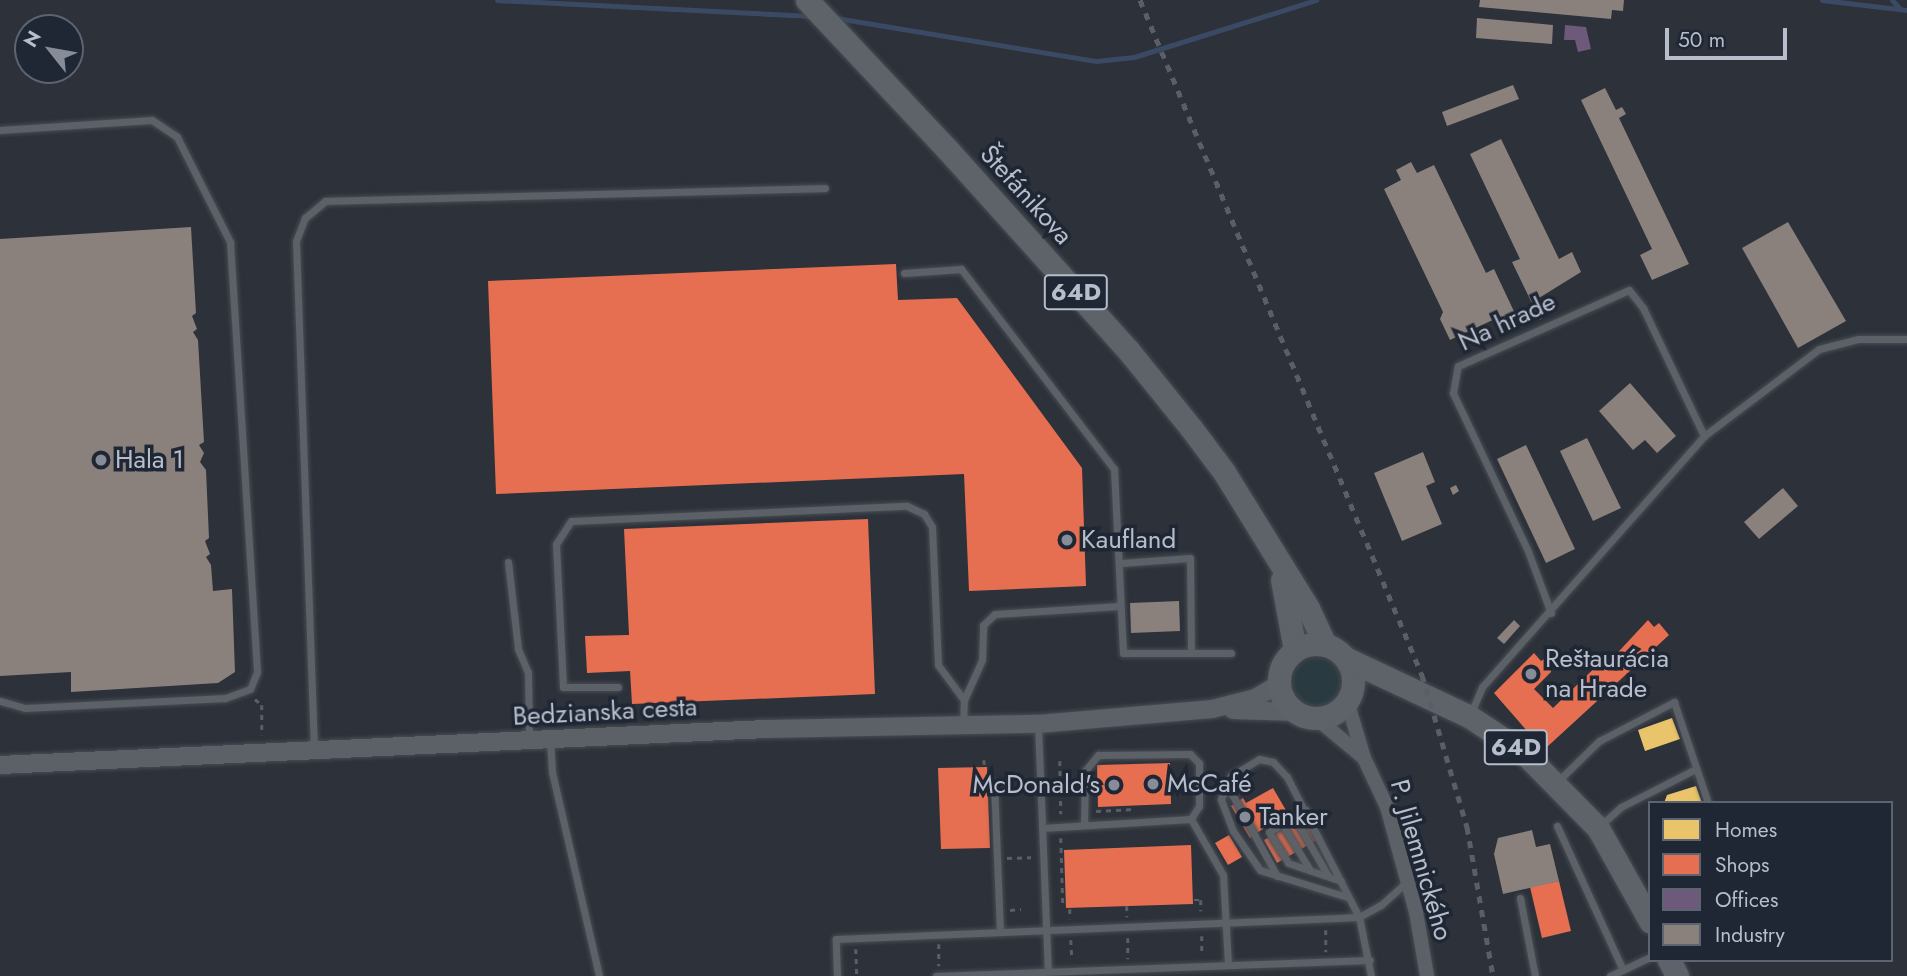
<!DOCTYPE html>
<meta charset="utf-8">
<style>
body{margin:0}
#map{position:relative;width:1907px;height:976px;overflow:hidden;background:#2c313a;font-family:Jost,sans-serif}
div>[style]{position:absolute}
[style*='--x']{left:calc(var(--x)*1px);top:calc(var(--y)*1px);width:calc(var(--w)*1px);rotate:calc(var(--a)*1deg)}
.green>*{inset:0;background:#293b40}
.round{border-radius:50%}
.homes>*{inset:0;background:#e9c46a}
.shops>*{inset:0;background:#e76f51}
.offices>*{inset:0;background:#6d597a}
.industry>*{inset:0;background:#8a817c}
.stream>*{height:5px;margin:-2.5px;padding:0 2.5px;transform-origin:2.5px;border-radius:2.5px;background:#3b4a64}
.path>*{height:2.5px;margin-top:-1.25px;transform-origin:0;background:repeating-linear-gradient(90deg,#595f64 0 5px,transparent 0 10px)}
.roads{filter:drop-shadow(0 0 2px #484c52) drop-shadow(0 0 2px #484c52)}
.service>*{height:7px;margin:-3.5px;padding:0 3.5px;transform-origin:3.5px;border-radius:3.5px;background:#5c6067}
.minor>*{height:14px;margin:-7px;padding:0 7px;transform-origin:7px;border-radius:7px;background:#5c6067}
.tertiary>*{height:18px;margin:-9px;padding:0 9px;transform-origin:9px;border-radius:9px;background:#5c6067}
.primary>*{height:23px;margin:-11.5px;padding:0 11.5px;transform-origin:11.5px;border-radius:11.5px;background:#5e6269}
.primary>.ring{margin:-11.5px;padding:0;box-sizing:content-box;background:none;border:23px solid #5e6269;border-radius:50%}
.rail>*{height:5px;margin-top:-2.5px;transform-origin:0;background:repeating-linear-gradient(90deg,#5a5e66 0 7px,transparent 0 14px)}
.dots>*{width:19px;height:19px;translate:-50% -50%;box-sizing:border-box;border:4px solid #1f2735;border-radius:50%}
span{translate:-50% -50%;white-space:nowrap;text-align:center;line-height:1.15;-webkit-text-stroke:7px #1f2735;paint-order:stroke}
.shield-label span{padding:2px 5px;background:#1f2735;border:2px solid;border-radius:5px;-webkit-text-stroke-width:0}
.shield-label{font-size:24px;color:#b7bdca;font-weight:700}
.street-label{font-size:26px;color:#b7bdca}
.poi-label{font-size:26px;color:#b7bdca}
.left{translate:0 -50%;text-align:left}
.right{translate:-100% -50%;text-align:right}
.legend{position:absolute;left:1648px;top:801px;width:245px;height:161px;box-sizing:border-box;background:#1f2735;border:2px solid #5c6371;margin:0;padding:9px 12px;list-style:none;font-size:21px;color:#b7bdca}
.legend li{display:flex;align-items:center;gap:14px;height:35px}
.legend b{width:35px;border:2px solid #5c6371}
.north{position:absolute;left:14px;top:14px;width:70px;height:70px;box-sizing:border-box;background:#1f2735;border:2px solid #5c6371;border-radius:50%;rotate:301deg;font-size:19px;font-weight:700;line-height:28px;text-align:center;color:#b7bdca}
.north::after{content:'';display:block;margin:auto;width:24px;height:32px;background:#868c98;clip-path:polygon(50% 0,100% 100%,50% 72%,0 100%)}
.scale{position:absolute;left:1665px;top:28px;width:122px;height:32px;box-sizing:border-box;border:4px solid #b7bdca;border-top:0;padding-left:9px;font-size:21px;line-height:24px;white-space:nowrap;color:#b7bdca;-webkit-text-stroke:5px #1f2735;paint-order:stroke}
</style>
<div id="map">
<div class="green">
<i class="round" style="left:1293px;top:658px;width:48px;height:48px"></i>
</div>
<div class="homes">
<i style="clip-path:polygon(1672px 718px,1680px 739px,1645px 751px,1638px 730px)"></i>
<i style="clip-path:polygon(1696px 786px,1702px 803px,1664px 803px,1667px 795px)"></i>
</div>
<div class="shops">
<i style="clip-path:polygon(896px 264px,898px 300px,957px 298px,1082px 468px,1086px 586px,969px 591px,964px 474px,496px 494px,488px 281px)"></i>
<i style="clip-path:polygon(868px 519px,875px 694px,632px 704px,630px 671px,587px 673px,585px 636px,629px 635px,624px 529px)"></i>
<i style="clip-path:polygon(1648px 620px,1654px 627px,1659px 623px,1669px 635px,1547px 747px,1530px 729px,1528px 732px,1494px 693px,1534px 653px,1541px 661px,1552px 654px,1551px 672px,1534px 689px,1553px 708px,1605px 658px,1609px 662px)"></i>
<i style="clip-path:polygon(1170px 763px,1171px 804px,1098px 807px,1097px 765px)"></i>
<i style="clip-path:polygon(987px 767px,990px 848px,941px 849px,938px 768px)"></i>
<i style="clip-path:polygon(1273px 788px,1287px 812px,1250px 838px,1231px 806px,1243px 798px,1246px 803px)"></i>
<i style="clip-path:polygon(1309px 814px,1322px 837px,1277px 863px,1264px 840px)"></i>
<i style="clip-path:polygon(1229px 835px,1242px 857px,1228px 865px,1215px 843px)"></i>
<i style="clip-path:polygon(1191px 845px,1193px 904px,1066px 908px,1064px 850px)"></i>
<i style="clip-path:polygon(1559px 881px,1571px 931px,1542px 938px,1530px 887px)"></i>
</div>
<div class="offices">
<i style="clip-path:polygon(1565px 25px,1586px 27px,1591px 49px,1578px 52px,1575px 40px,1564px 40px)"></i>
</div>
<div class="industry">
<i style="clip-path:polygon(1480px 0,1624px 0,1623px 11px,1612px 10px,1611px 19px,1479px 7px)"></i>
<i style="clip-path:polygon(1477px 18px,1553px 25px,1552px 44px,1476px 38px)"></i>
<i style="clip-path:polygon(1513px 85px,1519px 99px,1447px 126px,1442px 112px)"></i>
<i style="clip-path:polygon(1605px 88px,1616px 110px,1622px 107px,1626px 114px,1619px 118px,1689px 264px,1652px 280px,1640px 255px,1652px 249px,1581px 100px)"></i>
<i style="clip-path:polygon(1501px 139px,1559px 259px,1572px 252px,1581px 272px,1539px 298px,1546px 314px,1540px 320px,1512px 262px,1520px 259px,1470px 154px)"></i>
<i style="clip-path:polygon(1411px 162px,1417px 173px,1434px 165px,1486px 273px,1494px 269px,1519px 322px,1503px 330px,1497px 318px,1450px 340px,1440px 319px,1443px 312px,1384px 189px,1401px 180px,1396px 170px)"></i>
<i style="clip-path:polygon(1788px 222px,1846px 321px,1798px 348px,1742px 248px)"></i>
<i style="clip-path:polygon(191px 227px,196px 313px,192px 316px,197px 329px,193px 332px,198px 340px,204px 442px,199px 445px,204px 453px,200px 462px,206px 470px,209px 538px,205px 541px,210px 554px,206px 557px,211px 565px,213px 591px,232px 589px,235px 672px,218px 683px,71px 692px,71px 672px,0 676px,0 239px)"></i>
<i style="clip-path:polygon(1630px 383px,1676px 436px,1657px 453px,1645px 440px,1633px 450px,1599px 411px)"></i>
<i style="clip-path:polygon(1587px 438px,1621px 508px,1593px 521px,1560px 451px)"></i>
<i style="clip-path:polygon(1526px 445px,1575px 549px,1546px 563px,1497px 459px)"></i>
<i style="clip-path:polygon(1423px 452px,1435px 482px,1426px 486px,1442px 524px,1402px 541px,1374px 473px)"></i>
<i style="clip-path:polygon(1456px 485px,1459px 491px,1453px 495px,1450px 488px)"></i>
<i style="clip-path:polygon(1783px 488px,1798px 506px,1759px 539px,1744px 522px)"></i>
<i style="clip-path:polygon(1179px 601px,1180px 631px,1131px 633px,1130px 603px)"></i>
<i style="clip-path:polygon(1514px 620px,1520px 626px,1504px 644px,1497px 638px)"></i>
<i style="clip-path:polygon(1532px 830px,1536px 847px,1550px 844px,1559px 881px,1503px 894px,1494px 854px,1498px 838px)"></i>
</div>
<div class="stream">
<i style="--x:497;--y:0;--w:315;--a:2.9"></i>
<i style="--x:1822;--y:0;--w:86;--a:6.7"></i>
<i style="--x:1892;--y:0;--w:12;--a:48"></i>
<i style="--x:836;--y:18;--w:264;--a:9.4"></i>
<i style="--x:1096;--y:61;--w:38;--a:-6"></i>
<i style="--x:1134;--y:57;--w:191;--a:-17.4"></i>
</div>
<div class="path">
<i style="--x:255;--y:699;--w:9;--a:41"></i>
<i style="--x:262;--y:705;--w:30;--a:90"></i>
<i style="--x:984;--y:760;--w:9;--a:84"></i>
<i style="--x:1060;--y:761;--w:53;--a:88.9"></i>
<i style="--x:1096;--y:811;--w:39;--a:-3"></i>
<i style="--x:1061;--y:838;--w:68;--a:88.3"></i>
<i style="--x:1007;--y:858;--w:24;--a:-2"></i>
<i style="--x:1194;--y:900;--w:7;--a:0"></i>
<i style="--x:1201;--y:900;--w:11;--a:90"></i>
<i style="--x:1127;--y:906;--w:11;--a:90"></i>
<i style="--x:1070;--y:909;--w:10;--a:90"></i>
<i style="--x:1010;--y:910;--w:11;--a:-5"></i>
<i style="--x:1326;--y:930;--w:22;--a:90"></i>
<i style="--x:1202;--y:936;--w:18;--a:90"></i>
<i style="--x:1128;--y:938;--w:21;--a:90"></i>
<i style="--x:1071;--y:940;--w:18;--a:87"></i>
<i style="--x:939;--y:944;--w:22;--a:90"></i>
<i style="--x:856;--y:949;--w:27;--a:88"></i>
</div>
<div class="roads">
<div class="service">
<i style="--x:0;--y:130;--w:152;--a:-3.8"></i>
<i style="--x:152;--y:120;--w:30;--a:34"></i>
<i style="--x:177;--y:137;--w:118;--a:63.2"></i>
<i style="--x:230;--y:242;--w:431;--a:86.4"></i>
<i style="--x:257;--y:672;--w:18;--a:112"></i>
<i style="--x:250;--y:689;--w:27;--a:160"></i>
<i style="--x:225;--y:698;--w:200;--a:177.1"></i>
<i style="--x:25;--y:708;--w:26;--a:-164"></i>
<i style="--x:904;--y:273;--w:57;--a:-4"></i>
<i style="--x:961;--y:269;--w:252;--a:52.6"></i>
<i style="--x:1114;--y:469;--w:184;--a:87.2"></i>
<i style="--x:1123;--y:653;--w:108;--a:0"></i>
<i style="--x:508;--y:562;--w:88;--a:83.4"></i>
<i style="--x:518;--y:649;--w:25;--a:67"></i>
<i style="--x:528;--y:672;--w:67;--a:89.1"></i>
<i style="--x:1121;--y:563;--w:69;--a:-4.1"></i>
<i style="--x:1190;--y:558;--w:94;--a:89.4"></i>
<i style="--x:1551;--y:613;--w:66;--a:-110.4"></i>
<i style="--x:1528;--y:551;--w:175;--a:-115.4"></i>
<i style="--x:1453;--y:393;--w:27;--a:-80"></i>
<i style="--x:1458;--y:366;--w:187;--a:-24"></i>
<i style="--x:1629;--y:290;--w:23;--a:52"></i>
<i style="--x:1643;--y:308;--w:142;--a:64.5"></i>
<i style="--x:618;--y:687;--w:55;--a:180"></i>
<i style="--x:563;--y:687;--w:143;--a:-92.8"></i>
<i style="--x:556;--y:544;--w:27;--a:-57"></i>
<i style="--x:571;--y:521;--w:336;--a:-2.6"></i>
<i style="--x:907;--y:506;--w:19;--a:25"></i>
<i style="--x:924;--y:514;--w:15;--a:58"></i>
<i style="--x:932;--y:527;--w:138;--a:87.5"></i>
<i style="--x:938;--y:665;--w:44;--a:53.4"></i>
<i style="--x:1471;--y:713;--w:28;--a:-67"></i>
<i style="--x:1482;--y:687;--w:335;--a:-48.5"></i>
<i style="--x:1704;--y:436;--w:144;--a:-37.1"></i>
<i style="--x:1819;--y:349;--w:40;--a:-14.4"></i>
<i style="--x:1858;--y:339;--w:49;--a:0"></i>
<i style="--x:1038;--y:725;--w:247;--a:87.7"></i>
<i style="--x:963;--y:726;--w:26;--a:-88"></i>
<i style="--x:964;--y:700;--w:44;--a:-65.8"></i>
<i style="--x:982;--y:660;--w:35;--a:-88"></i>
<i style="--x:983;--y:625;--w:16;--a:-43"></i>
<i style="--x:995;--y:614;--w:125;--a:-3.7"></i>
<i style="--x:550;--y:742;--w:30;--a:86"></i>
<i style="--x:552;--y:772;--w:209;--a:77"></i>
<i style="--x:314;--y:749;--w:508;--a:-92.03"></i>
<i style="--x:296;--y:241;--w:25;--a:-69"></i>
<i style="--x:305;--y:218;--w:26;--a:-40"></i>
<i style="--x:325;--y:201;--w:500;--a:-1.49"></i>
<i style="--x:1557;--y:782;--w:59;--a:-44.3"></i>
<i style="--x:1599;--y:741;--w:85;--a:-27.5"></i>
<i style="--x:1674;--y:702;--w:107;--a:71.4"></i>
<i style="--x:994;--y:783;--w:149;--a:87.7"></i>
<i style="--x:1227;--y:785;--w:104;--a:61.2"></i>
<i style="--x:1306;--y:810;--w:43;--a:149.3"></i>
<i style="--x:1269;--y:832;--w:36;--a:58"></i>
<i style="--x:1288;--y:863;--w:56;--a:18.8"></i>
<i style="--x:1294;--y:817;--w:68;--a:60"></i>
<i style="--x:1191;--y:819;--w:64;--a:60.3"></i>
<i style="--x:1223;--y:875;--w:90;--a:86.8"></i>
<i style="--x:1282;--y:824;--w:54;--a:58.7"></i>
<i style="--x:1084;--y:825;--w:54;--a:-88.9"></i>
<i style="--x:1085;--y:771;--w:21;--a:-51"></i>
<i style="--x:1098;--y:755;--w:92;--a:-0.6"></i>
<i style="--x:1190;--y:754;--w:13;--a:45"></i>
<i style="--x:1199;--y:763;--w:43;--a:90"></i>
<i style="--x:1199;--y:806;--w:15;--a:122"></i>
<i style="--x:1601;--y:825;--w:27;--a:-42"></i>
<i style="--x:1621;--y:807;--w:84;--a:-26.9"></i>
<i style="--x:1557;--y:826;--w:158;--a:65.4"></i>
<i style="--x:1042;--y:828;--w:149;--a:-3.5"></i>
<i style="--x:1347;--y:897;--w:91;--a:-162.8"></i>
<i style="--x:1260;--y:870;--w:47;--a:-124.7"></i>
<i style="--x:1233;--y:831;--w:34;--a:-111"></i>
<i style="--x:1221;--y:799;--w:25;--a:-67"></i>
<i style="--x:1231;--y:776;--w:33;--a:-31"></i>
<i style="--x:1259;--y:759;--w:14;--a:12"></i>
<i style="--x:1273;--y:762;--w:21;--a:47"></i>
<i style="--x:1287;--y:777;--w:157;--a:62.8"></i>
<i style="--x:1359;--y:917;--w:60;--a:78.5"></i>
<i style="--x:1520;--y:898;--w:79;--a:79.1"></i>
<i style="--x:837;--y:976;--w:37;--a:-92"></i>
<i style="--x:836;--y:939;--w:523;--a:-2.41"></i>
<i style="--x:1359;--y:917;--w:25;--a:-29"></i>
<i style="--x:1381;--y:905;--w:36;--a:-42"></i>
<i style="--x:936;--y:976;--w:434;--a:-2.1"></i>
<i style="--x:1610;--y:976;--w:44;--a:-25.4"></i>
</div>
<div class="minor">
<i style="--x:1347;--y:701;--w:59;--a:73.4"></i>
<i style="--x:1364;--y:758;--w:54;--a:64.9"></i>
<i style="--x:1387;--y:807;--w:109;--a:74.6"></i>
<i style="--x:1416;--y:912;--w:65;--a:80.2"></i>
<i style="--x:1316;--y:718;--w:62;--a:39.8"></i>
</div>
<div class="tertiary">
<i style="--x:1233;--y:710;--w:63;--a:1.8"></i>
<i style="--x:0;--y:765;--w:768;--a:-2.69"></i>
<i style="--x:767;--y:729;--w:271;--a:-1.1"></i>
<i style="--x:1038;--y:724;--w:175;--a:-4.9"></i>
<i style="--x:1212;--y:709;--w:44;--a:-14.3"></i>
<i style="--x:1255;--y:698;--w:28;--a:-30"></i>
</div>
<div class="primary">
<i style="--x:807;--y:0;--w:204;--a:46.8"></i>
<i style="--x:947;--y:149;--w:270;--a:48"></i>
<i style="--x:1128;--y:350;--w:100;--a:51.1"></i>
<i style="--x:1191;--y:428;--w:55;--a:53.1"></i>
<i style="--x:1224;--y:472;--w:160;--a:58.3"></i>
<i style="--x:1308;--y:608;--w:40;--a:65"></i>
<i style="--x:1282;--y:580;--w:71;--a:79.5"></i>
<i class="ring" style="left:1279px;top:644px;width:51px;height:51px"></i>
<i style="--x:1347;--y:659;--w:136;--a:25.2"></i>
<i style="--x:1470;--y:717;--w:64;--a:33.4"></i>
<i style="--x:1523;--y:752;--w:107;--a:45.4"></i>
<i style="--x:1598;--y:828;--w:107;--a:60.8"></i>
<i style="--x:1669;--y:960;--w:18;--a:63"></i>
</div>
</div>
<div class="rail">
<i style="--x:1140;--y:0;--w:732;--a:67.33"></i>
<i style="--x:1422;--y:675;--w:159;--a:73.5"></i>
<i style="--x:1467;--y:827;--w:151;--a:80.1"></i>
</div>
<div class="dots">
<i style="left:101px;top:460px;background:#868c98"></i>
<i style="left:1067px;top:540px;background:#868c98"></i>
<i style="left:1531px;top:674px;background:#868c98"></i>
<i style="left:1153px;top:784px;background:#868c98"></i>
<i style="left:1114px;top:785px;background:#868c98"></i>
<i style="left:1245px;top:817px;background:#868c98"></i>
</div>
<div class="shield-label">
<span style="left:1076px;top:292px">64D</span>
<span style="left:1516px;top:747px">64D</span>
</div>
<div class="street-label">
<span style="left:1026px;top:195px;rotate:48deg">Štefánikova</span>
<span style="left:1507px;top:322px;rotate:-25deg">Na hrade</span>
<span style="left:605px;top:712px;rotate:-3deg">Bedzianska cesta</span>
<span style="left:1421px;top:860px;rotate:74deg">P. Jilemnického</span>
</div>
<div class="poi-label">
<span class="left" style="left:115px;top:460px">Hala 1</span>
<span class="left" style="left:1081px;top:540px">Kaufland</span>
<span class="left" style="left:1545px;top:674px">Reštaurácia<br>na Hrade</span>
<span class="left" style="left:1167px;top:784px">McCafé</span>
<span class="right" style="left:1100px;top:785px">McDonald's</span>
<span class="left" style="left:1259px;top:817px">Tanker</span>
</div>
<ul class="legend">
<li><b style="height:19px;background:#e9c46a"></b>Homes</li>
<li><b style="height:19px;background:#e76f51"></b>Shops</li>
<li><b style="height:19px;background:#6d597a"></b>Offices</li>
<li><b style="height:19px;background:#8a817c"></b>Industry</li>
</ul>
<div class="north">N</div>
<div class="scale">50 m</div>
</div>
